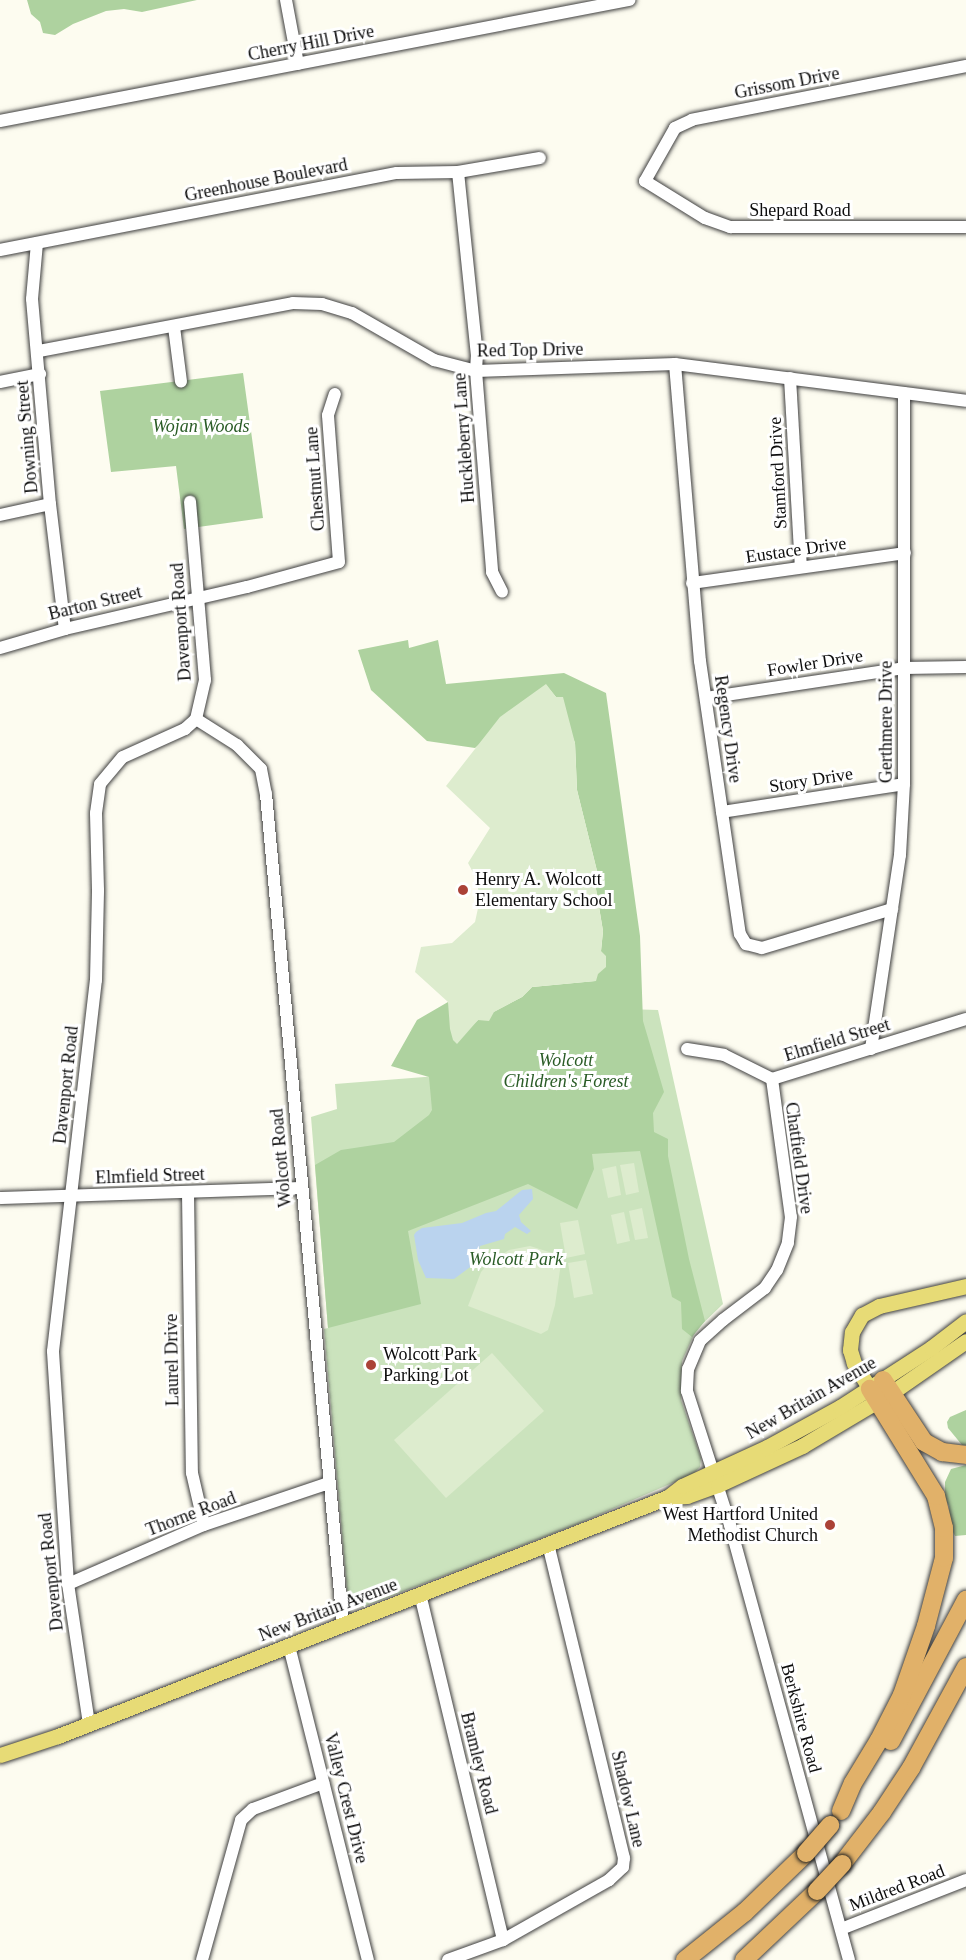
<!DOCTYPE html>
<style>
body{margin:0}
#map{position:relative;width:966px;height:1960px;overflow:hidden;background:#fdfcf0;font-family:"Times New Roman",serif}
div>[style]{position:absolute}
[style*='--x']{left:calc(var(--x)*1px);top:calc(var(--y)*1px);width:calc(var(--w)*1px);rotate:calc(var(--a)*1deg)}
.green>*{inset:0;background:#cbe3bd}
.forest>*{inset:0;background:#aed29f}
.pitch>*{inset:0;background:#ddecce}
.water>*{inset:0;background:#bad3ee}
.roads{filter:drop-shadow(0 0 2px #404040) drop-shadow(0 0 2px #404040)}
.minor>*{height:12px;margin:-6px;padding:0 6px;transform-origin:6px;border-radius:6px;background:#fff}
.major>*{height:15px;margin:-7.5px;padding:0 7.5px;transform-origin:7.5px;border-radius:7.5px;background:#e7db76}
.highway>*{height:18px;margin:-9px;padding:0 9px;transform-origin:9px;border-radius:9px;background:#e1b169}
.bridges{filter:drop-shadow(0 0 2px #1e1e1e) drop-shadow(0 0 2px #1e1e1e)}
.highway-bridge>*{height:18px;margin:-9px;padding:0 9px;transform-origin:9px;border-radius:9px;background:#e1b169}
.dots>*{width:16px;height:16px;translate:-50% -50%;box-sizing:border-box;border:3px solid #fff;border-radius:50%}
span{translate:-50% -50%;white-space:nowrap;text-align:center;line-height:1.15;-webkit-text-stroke:6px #fff;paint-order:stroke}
.street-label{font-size:18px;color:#0d0d0d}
.park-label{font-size:18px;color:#2a5c26;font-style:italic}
.poi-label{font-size:18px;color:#0d0d0d}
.left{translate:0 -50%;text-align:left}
.right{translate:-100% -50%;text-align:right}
</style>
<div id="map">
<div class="green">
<i style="clip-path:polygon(557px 1007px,658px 1010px,723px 1304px,696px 1330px,682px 1361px,681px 1400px,701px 1458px,700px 1467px,693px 1474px,580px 1523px,363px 1607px,352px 1607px,348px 1601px,324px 1329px,328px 1328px,311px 1117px,337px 1109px,335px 1084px,437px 1076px)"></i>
</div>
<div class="forest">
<i style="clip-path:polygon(27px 0,197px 0,142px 12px,124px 9px,106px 11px,73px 24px,55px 35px,43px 33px,40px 22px,31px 14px)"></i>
<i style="clip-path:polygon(243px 373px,263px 518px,184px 529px,176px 466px,111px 472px,100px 391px)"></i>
<i style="clip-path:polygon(408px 640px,409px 648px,438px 640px,446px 684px,564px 673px,606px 693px,640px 936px,643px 1021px,664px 1092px,653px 1113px,654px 1132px,668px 1139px,668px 1156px,689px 1259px,705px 1321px,692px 1337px,682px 1329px,681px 1302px,672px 1297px,640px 1151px,592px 1154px,594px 1169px,577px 1209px,528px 1184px,408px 1231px,421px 1304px,328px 1328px,315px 1165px,341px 1150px,394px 1142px,429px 1115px,432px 1110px,429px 1077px,391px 1066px,417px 1020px,448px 1002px,465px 1032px,478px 1020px,522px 997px,532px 987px,595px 981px,601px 951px,603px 931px,596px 889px,597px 871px,577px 790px,575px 743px,556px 697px,546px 685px,475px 748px,427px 741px,371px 690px,358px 650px)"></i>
<i style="clip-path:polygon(966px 1410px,966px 1445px,962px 1445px,948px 1428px,947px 1422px,950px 1417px)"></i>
<i style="clip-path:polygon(966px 1465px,966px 1535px,955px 1536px,950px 1526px,949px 1506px,945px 1499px,945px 1482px,951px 1469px)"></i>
</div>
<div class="pitch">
<i style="clip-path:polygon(546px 684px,556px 697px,563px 697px,575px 743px,577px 790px,597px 871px,596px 889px,603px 931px,601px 951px,606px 956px,606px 967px,598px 974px,596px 981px,532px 987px,522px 997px,494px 1012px,489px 1021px,478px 1020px,457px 1044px,453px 1040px,450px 1029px,448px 1002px,415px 972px,421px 947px,452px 943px,475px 922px,480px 899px,476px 878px,468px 863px,490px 828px,446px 786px,500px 717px)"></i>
<i style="clip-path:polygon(634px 1163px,639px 1192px,626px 1195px,620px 1165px)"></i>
<i style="clip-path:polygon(616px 1166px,621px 1195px,608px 1198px,602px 1169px)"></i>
<i style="clip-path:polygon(642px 1208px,648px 1238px,635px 1240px,629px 1211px)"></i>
<i style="clip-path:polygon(624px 1212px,630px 1241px,617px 1244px,611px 1215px)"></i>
<i style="clip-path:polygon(578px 1220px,585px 1254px,566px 1258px,560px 1223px)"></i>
<i style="clip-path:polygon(530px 1246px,562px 1256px,555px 1305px,548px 1330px,541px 1334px,468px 1306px,481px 1272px,488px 1264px,509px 1250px)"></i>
<i style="clip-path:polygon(586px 1260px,593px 1294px,574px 1298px,568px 1263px)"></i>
<i style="clip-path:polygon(492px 1353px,544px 1411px,446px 1498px,394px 1440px)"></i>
</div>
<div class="water">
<i style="clip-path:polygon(532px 1189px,533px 1199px,519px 1215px,521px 1222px,531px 1231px,527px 1234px,515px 1227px,505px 1234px,504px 1239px,480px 1246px,477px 1262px,454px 1279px,426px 1278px,418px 1260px,414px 1235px,416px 1232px,422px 1228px,462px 1223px,486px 1213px,496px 1211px,522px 1190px)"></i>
</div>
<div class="roads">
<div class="minor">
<i style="--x:286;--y:0;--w:65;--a:79.4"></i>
<i style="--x:966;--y:66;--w:279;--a:168.9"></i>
<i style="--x:692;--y:120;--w:19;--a:155"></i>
<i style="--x:675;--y:128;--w:61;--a:119.5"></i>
<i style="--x:645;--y:181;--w:70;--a:31.7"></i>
<i style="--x:705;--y:218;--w:27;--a:20"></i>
<i style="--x:730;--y:227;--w:236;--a:0"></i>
<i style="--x:0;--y:121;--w:641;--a:-10.89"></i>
<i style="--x:458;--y:172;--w:184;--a:84.1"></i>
<i style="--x:477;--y:355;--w:16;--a:94"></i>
<i style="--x:476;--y:371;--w:202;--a:85.4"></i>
<i style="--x:492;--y:572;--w:22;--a:63"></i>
<i style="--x:37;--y:243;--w:56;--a:95.1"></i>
<i style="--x:32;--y:299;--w:206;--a:85"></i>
<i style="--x:50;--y:504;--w:126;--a:83.2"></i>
<i style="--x:0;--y:250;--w:404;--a:-11"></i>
<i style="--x:397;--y:173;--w:61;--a:-0.9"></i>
<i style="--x:458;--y:172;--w:83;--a:-9.7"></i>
<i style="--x:174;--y:327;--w:55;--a:82.7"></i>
<i style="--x:39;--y:351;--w:258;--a:-10.7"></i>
<i style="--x:293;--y:303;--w:29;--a:2"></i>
<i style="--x:322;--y:304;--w:31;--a:17"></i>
<i style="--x:352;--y:313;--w:95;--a:29.8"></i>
<i style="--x:434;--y:360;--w:43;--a:14.7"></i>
<i style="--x:476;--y:371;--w:199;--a:-2"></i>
<i style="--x:675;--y:364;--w:293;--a:7.2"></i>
<i style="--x:675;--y:364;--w:298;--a:85.2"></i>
<i style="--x:700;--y:661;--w:276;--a:81.7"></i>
<i style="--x:740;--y:934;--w:12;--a:59"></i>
<i style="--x:746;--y:944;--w:16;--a:14"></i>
<i style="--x:762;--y:948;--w:136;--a:-16.7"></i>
<i style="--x:790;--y:378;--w:189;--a:86.7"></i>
<i style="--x:0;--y:382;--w:41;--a:-11.3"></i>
<i style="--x:0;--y:515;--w:51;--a:-12.4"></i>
<i style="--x:692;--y:583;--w:215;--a:-8"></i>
<i style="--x:0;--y:648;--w:68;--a:-16.3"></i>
<i style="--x:65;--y:629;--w:187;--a:-13"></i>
<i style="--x:247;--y:587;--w:95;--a:-15.2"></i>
<i style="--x:339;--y:562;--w:147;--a:-94.3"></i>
<i style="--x:328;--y:415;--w:22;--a:-72"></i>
<i style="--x:706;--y:698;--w:200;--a:-8.6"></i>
<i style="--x:904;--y:668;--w:62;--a:-0.9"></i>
<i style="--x:196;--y:719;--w:49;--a:32.4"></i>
<i style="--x:237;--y:745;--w:34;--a:45"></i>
<i style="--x:261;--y:769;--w:25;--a:79"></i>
<i style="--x:266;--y:794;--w:835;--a:84.71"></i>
<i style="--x:722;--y:812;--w:184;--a:-8.7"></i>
<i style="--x:687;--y:1049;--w:37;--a:9"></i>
<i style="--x:724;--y:1055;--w:54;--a:26.6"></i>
<i style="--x:772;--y:1079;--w:203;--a:-17.2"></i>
<i style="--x:871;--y:1049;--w:196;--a:-81.5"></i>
<i style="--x:900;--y:855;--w:71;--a:-86.8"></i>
<i style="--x:904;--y:784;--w:391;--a:-90"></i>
<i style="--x:772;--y:1079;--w:139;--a:82.2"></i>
<i style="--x:791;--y:1217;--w:26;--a:97"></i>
<i style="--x:788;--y:1243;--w:29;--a:112"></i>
<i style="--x:777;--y:1270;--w:22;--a:124"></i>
<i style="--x:765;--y:1288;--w:53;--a:142.7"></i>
<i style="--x:723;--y:1320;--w:31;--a:138"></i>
<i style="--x:700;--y:1341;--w:30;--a:113"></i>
<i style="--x:688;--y:1369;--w:22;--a:93"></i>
<i style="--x:687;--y:1391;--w:141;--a:72.2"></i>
<i style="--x:730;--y:1525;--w:451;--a:74.7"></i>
<i style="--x:188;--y:1193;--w:280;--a:89.2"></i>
<i style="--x:192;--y:1473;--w:53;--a:77"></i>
<i style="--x:0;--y:1198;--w:302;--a:-1.9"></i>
<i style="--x:68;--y:1584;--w:148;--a:-23.5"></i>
<i style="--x:204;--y:1525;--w:132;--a:-18.6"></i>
<i style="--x:420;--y:1594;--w:356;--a:76.5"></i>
<i style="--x:289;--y:1646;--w:324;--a:75.9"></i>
<i style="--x:89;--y:1724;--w:142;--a:-98.5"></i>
<i style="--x:68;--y:1584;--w:233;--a:-93.7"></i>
<i style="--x:53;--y:1351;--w:373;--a:-83.4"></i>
<i style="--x:96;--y:980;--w:90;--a:-88.7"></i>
<i style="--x:98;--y:890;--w:77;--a:-91.5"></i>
<i style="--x:96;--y:813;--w:29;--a:-82"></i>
<i style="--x:100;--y:784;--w:35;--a:-50"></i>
<i style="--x:123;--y:757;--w:68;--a:-24.3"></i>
<i style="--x:185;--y:729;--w:15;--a:-42"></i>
<i style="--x:196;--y:719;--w:40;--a:-77"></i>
<i style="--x:205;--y:680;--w:179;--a:-94.8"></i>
<i style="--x:841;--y:1929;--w:134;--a:-21.4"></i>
<i style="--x:202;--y:1960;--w:145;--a:-74.4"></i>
<i style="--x:241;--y:1820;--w:16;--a:-43"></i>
<i style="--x:253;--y:1809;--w:75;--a:-20.4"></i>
<i style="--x:448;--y:1960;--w:59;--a:-20"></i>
<i style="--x:503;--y:1940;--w:122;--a:-29.5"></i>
<i style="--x:609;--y:1880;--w:19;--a:-43"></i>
<i style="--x:623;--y:1867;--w:9;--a:-84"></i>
<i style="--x:624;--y:1858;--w:323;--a:-103.6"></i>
</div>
<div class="major">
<i style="--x:870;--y:1389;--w:31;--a:-122"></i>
<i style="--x:854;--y:1363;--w:14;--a:-107"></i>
<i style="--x:850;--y:1350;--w:18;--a:-84"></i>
<i style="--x:852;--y:1332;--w:20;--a:-60"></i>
<i style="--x:862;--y:1315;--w:19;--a:-28"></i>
<i style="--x:879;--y:1306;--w:89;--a:-12.9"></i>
<i style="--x:668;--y:1497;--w:19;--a:-3"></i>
<i style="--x:687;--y:1496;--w:33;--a:-20"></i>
<i style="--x:718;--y:1485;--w:93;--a:-24.9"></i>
<i style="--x:802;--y:1446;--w:104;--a:-30.8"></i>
<i style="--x:891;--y:1393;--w:91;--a:-34.7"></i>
<i style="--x:0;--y:1755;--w:61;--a:-18.1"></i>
<i style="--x:58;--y:1736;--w:655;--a:-21.4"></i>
<i style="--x:668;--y:1497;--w:18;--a:-38"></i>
<i style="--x:682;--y:1486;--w:94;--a:-24.6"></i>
<i style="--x:767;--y:1447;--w:83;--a:-28.7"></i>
<i style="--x:840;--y:1407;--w:108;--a:-33"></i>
<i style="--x:931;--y:1348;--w:44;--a:-37.6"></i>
</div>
<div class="highway">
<i style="--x:883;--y:1380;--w:74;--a:56.5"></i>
<i style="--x:924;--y:1442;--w:21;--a:29"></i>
<i style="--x:942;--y:1452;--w:24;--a:7"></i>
<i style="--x:891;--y:1741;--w:160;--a:-62"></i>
<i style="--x:841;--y:1811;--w:30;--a:-67"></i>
<i style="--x:853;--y:1783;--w:50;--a:-58.8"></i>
<i style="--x:879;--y:1740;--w:51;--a:-62.9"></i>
<i style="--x:902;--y:1695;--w:73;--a:-70.8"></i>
<i style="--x:926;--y:1626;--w:70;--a:-75.2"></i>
<i style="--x:944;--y:1558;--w:30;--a:-90"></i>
<i style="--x:944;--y:1528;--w:33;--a:-104"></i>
<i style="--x:936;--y:1496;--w:126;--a:-121.7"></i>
<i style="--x:842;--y:1864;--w:66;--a:-52.4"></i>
<i style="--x:882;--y:1812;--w:53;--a:-56.6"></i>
<i style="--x:911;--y:1768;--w:115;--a:-61.4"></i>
<i style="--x:685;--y:1960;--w:77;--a:-38.7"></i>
<i style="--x:745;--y:1912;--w:85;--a:-44"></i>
<i style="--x:744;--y:1960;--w:100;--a:-43.4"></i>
</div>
</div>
<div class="bridges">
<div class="highway-bridge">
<i style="--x:806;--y:1853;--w:37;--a:-49"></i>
<i style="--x:817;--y:1891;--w:37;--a:-47"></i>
</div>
</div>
<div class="dots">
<i style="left:463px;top:890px;background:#ab4237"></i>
<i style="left:371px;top:1365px;background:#ab4237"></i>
<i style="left:830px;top:1525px;background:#ab4237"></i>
</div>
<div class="street-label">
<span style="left:311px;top:43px;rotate:-11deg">Cherry Hill Drive</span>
<span style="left:787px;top:83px;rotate:-11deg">Grissom Drive</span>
<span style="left:266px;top:180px;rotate:-11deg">Greenhouse Boulevard</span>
<span style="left:800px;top:210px">Shepard Road</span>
<span style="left:530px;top:350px;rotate:-1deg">Red Top Drive</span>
<span style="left:27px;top:437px;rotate:-95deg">Downing Street</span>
<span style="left:464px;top:438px;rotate:-94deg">Huckleberry Lane</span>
<span style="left:778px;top:473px;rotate:-93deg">Stamford Drive</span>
<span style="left:315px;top:479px;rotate:-94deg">Chestnut Lane</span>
<span style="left:796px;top:550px;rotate:-8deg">Eustace Drive</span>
<span style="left:95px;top:603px;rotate:-14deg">Barton Street</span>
<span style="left:181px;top:622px;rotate:-94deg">Davenport Road</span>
<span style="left:815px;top:663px;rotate:-9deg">Fowler Drive</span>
<span style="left:886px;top:722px;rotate:-90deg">Gerthmere Drive</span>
<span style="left:728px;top:729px;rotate:82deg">Regency Drive</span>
<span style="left:811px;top:780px;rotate:-9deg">Story Drive</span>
<span style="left:837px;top:1040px;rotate:-17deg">Elmfield Street</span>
<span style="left:66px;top:1085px;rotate:-84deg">Davenport Road</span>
<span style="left:281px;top:1158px;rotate:-95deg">Wolcott Road</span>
<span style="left:799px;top:1158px;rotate:82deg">Chatfield Drive</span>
<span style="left:150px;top:1176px;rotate:-2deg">Elmfield Street</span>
<span style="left:172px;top:1360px;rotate:-91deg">Laurel Drive</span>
<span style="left:811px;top:1398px;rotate:-30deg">New Britain Avenue</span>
<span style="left:191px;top:1514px;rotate:-21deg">Thorne Road</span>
<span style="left:51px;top:1572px;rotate:-96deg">Davenport Road</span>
<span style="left:328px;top:1610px;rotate:-21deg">New Britain Avenue</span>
<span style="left:801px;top:1718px;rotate:75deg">Berkshire Road</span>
<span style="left:479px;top:1763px;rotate:76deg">Bramley Road</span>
<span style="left:346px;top:1798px;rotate:76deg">Valley Crest Drive</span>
<span style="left:628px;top:1799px;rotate:77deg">Shadow Lane</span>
<span style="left:897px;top:1888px;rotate:-21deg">Mildred Road</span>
</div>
<div class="park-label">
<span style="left:201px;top:426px">Wojan Woods</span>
<span style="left:566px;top:1071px">Wolcott<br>Children's Forest</span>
<span style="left:516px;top:1259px">Wolcott Park</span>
</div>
<div class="poi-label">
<span class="left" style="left:475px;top:890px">Henry A. Wolcott<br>Elementary School</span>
<span class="left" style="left:383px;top:1365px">Wolcott Park<br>Parking Lot</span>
<span class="right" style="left:818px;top:1525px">West Hartford United<br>Methodist Church</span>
</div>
</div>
